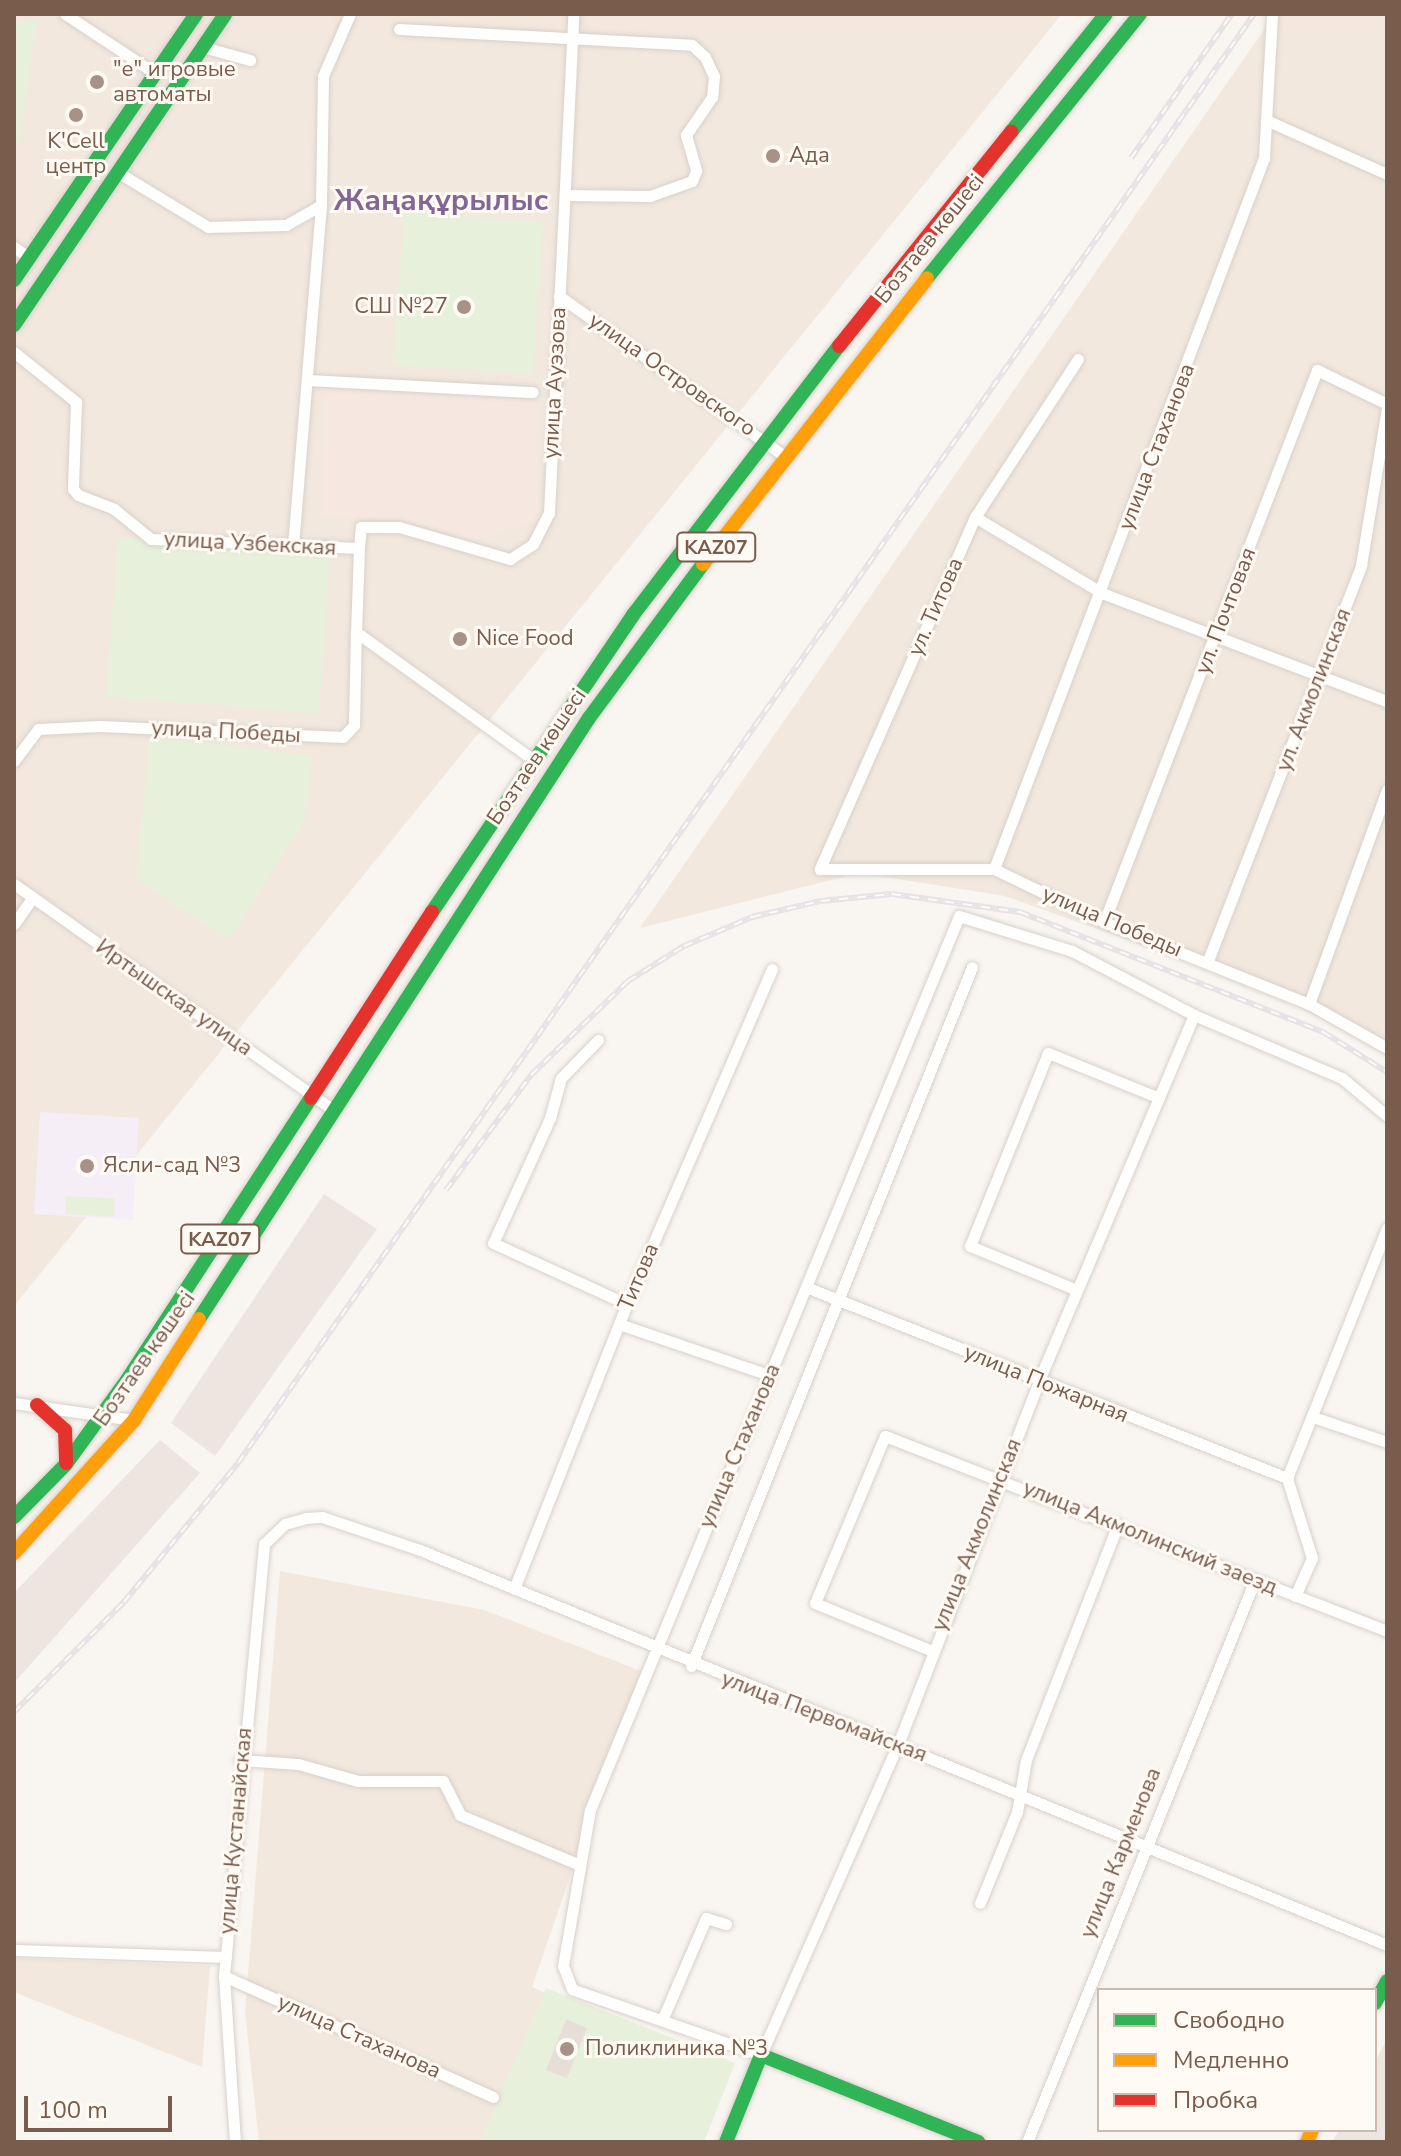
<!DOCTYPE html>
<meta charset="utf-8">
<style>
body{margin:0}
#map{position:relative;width:1401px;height:2156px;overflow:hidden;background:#f9f5f0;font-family:"Nunito Sans",sans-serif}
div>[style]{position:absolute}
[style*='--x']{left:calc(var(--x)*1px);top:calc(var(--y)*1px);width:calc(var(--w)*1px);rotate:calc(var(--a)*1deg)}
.residential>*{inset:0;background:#f2e8de}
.commercial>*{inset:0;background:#f6e8e1}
.industrial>*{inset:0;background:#ede5e0}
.education>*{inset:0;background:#f6eef6}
.green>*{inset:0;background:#e7f0db}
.building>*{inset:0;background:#e6ded7}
.roads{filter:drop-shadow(0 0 2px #d7d1cb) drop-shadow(0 0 2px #d7d1cb)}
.street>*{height:11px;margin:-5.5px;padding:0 5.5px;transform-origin:5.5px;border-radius:5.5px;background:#fefefd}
.fast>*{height:14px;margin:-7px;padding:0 7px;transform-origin:7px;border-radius:7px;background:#30b455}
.slow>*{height:14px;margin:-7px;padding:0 7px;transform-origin:7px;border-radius:7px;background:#ff9f0a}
.jam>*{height:14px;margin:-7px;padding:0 7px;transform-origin:7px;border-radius:7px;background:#e5322d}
.rail>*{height:6px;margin-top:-3px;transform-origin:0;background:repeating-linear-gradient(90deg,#fffaf3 0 9px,#e6e3e7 0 18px);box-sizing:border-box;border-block:2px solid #e6e3e7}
.dots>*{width:22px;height:22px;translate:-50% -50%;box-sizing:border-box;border:4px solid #fffaf3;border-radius:50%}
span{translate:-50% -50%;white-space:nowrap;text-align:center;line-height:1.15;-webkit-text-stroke:6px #fffaf3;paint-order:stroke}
.shield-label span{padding:2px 6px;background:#fffaf3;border:2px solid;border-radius:6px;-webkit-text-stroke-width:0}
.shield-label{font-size:20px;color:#7a5c4d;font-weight:700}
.poi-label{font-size:22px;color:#7a5c4d}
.left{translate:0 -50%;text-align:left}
.right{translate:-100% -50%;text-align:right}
.street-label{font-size:22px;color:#7a5c4d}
.district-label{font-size:30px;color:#846695;font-weight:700}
.frame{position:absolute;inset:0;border:16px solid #7a5c4d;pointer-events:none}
.legend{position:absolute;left:1097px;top:1988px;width:280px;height:144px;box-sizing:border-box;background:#fffaf3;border:2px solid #cabbb1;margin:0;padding:10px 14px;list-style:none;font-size:24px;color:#7a5c4d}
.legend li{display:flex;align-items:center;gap:16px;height:40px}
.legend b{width:40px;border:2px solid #cabbb1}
.scale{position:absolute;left:24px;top:2096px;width:148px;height:36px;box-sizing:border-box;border:4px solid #7a5c4d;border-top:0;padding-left:10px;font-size:24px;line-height:28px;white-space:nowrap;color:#7a5c4d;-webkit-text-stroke:6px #fffaf3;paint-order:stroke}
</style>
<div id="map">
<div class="residential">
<i style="clip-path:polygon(14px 14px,1062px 14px,14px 1306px)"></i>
<i style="clip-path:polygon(1275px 14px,1387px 14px,1387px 1054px,1270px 991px,1005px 896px,859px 873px,640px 928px)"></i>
<i style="clip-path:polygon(280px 1571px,484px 1610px,641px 1671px,532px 1987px,729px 2076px,704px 2142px,259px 2142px,245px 2012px)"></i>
<i style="clip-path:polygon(14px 1958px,210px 1966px,202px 2067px,14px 1992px)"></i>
</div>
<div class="commercial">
<i style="clip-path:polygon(326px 386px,536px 395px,539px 518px,471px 542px,413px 521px,322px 516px)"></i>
</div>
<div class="industrial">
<i style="clip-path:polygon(324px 1194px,377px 1229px,215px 1456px,171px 1423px)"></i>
<i style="clip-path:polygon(160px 1440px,200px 1473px,14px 1683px,14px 1593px)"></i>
<i style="clip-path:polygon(1387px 2039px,1387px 2142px,1332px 2142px,1339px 2130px,1375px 2130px,1375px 2062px)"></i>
</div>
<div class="education">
<i style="clip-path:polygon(40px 1112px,139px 1118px,133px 1220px,34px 1214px)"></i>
</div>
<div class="green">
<i style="clip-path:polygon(14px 21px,37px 22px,18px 144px,14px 143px)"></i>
<i style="clip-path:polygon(404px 212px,543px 222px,533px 374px,393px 365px)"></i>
<i style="clip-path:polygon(118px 538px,330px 553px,319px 713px,106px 697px)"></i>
<i style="clip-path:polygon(150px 736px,312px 756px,305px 820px,229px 940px,136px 879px)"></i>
<i style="clip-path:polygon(66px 1196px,115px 1198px,114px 1217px,65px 1214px)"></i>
<i style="clip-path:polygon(546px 1988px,735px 2063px,704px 2142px,480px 2142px)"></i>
</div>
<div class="building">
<i style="clip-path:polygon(566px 2019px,587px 2028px,567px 2078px,546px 2070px)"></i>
</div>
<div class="roads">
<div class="street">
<i style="--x:65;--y:14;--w:109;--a:33.4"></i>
<i style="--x:399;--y:29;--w:293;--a:3.1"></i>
<i style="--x:692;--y:45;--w:18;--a:43"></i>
<i style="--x:705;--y:57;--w:21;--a:65"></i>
<i style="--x:714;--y:76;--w:21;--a:95"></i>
<i style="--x:712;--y:97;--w:46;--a:124.4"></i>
<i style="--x:686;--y:135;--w:37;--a:74"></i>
<i style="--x:696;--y:171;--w:11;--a:112"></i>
<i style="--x:692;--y:181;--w:45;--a:160.3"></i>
<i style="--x:650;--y:196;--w:85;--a:-179.3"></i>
<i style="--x:203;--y:47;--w:49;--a:15.5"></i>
<i style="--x:1266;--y:120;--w:133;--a:24.1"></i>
<i style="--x:119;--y:173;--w:104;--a:31.2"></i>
<i style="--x:208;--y:227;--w:78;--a:-1.5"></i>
<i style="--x:286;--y:225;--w:40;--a:-29.7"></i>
<i style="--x:14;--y:247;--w:19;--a:36"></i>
<i style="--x:559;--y:296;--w:276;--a:35.4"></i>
<i style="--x:14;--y:352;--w:80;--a:38.9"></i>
<i style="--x:76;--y:402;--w:87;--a:92"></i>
<i style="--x:73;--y:489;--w:8;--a:50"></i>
<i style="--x:78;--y:495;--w:39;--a:21"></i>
<i style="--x:114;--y:509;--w:48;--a:39"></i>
<i style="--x:151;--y:539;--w:208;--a:2.5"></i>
<i style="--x:359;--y:548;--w:84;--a:92"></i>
<i style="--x:356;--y:632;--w:217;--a:35.8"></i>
<i style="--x:1078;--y:359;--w:189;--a:123.1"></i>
<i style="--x:975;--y:517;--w:385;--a:113.8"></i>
<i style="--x:820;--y:869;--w:174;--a:0"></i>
<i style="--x:994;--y:869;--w:122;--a:25.7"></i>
<i style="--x:1104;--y:922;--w:221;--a:21.8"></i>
<i style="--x:1309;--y:1004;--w:90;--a:29.4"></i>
<i style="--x:309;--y:380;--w:224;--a:3.1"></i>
<i style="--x:975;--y:517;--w:148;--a:30.9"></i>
<i style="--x:1102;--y:593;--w:305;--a:20.8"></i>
<i style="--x:293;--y:546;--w:342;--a:-85.3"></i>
<i style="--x:321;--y:205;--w:129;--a:-89.1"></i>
<i style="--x:323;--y:76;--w:68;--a:-66.5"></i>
<i style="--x:359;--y:548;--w:21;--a:-85"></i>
<i style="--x:361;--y:527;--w:38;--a:0"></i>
<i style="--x:399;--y:527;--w:116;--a:16.1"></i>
<i style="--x:510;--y:559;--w:27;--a:-33"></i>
<i style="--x:533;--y:544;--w:35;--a:-63"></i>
<i style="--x:549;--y:513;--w:500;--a:-87.2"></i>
<i style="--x:14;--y:761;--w:40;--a:-53"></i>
<i style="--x:38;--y:729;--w:62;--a:-2.8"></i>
<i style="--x:100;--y:726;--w:243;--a:2.6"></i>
<i style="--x:343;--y:737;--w:16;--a:-47"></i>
<i style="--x:354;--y:725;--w:93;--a:-88.8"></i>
<i style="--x:994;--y:869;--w:761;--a:-69.21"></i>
<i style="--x:1264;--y:158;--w:144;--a:-86.8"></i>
<i style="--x:14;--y:884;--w:393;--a:35.3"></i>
<i style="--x:1104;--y:922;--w:592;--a:-68.9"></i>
<i style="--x:1317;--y:370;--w:78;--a:25.9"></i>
<i style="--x:14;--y:924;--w:32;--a:-55"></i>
<i style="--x:1207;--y:963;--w:427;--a:-68.8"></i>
<i style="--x:1361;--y:565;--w:159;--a:-80.6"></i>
<i style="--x:1309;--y:1004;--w:228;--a:-70"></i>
<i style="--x:1194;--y:1015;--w:397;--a:113"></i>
<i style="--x:1039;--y:1381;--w:389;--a:111.2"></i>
<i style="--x:898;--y:1744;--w:340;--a:113.8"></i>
<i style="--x:761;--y:2055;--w:200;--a:-160.8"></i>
<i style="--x:572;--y:1989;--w:25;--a:-111"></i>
<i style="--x:563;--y:1966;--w:158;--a:-80.2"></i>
<i style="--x:590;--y:1810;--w:967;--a:-67.57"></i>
<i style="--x:959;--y:916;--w:118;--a:17.2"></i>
<i style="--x:1072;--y:951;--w:138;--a:27.7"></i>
<i style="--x:1194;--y:1015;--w:161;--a:23.1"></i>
<i style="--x:1342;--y:1078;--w:59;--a:40.2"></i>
<i style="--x:598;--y:1040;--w:53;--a:134.2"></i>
<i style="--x:561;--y:1078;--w:41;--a:105.4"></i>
<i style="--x:550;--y:1118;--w:137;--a:114.5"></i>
<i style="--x:493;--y:1243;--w:147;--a:24.5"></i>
<i style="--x:806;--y:1287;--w:518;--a:21.66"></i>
<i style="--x:1077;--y:1290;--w:116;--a:-157.6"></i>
<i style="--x:970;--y:1246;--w:208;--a:-68"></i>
<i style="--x:1048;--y:1053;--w:118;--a:22"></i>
<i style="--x:619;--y:1324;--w:158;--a:18.8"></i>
<i style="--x:14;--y:1403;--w:121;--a:8.1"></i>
<i style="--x:1313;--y:1417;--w:78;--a:18.7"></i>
<i style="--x:514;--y:1589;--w:307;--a:-68.4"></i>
<i style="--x:627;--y:1304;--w:365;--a:-66.6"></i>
<i style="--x:1295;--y:1596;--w:42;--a:-65.9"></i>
<i style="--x:1312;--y:1558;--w:84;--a:-107.4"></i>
<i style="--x:1287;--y:1478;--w:269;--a:-68.2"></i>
<i style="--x:930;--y:1650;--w:124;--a:-157.8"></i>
<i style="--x:815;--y:1603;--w:181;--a:-67.3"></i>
<i style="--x:885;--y:1436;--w:539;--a:21.23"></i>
<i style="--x:691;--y:1666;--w:753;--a:-68.1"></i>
<i style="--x:240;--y:1760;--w:58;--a:3.9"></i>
<i style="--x:298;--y:1764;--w:62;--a:15.8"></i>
<i style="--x:358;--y:1781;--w:85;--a:0"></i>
<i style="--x:443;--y:1781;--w:38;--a:63"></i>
<i style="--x:460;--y:1815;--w:128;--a:22.6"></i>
<i style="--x:980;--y:1903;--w:98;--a:-67.9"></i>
<i style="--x:1017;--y:1812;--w:53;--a:-80.2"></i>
<i style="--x:1026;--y:1760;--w:253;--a:-68.7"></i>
<i style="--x:14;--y:1950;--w:212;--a:1.9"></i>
<i style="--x:224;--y:1976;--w:295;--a:24.2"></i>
<i style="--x:663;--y:2018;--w:109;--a:-66.7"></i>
<i style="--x:706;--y:1918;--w:21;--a:17"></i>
<i style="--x:235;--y:2142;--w:166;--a:-93.8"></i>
<i style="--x:224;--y:1976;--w:434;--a:-84.7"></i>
<i style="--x:264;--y:1544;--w:29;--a:-44"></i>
<i style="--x:285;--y:1524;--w:22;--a:-16"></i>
<i style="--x:306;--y:1518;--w:16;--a:-4"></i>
<i style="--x:322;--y:1517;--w:103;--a:18.6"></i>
<i style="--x:420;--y:1550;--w:1045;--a:22.22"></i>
<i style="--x:1027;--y:2142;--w:606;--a:-67.92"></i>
</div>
<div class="fast">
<i style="--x:1011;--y:132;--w:151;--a:-51.2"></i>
<i style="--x:927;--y:278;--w:339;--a:-51.1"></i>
<i style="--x:14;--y:280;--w:322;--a:-55.6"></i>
<i style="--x:14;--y:325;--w:376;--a:-55.8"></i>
<i style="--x:432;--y:912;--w:359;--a:-55.9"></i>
<i style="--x:633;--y:615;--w:339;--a:-52.6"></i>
<i style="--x:199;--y:1319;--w:716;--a:-57.02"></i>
<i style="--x:589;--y:718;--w:192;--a:-53.5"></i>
<i style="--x:14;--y:1517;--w:74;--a:-45.5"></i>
<i style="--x:66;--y:1464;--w:104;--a:-54"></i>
<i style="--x:127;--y:1380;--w:337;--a:-56.9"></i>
<i style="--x:1375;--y:2003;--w:25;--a:-61"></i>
<i style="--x:726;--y:2142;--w:94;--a:-68.1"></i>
<i style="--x:761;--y:2055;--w:234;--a:21.8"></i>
</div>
<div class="slow">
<i style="--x:703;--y:564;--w:363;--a:-51.9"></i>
<i style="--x:14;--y:1553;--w:179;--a:-47.9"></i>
<i style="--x:134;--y:1420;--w:120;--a:-57.2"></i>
<i style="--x:1307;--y:2142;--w:13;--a:-67"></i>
</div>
<div class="jam">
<i style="--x:839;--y:346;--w:275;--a:-51.2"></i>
<i style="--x:311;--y:1098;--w:222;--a:-57"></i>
<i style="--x:37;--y:1405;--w:38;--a:42"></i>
<i style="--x:65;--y:1430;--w:33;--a:88"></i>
</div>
</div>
<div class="rail">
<i style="--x:1131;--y:158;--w:176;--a:-55"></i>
<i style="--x:446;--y:1190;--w:143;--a:-53.5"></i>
<i style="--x:531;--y:1075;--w:135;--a:-44.1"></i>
<i style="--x:628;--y:981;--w:66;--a:-32"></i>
<i style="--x:684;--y:946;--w:74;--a:-23.1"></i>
<i style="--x:752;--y:917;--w:71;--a:-13.1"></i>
<i style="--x:821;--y:901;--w:71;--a:-5.6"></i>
<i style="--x:892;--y:894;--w:129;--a:8"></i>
<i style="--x:1020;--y:912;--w:326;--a:21.6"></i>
<i style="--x:1323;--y:1032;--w:75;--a:32"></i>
<i style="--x:14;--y:1712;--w:156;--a:-45"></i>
<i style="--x:124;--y:1602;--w:180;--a:-50.6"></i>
<i style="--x:238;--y:1463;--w:1770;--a:-54.96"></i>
</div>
<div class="dots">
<i style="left:97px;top:82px;background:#a69286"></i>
<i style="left:76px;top:115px;background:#a69286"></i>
<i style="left:773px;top:156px;background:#a69286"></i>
<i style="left:464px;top:307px;background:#a69286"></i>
<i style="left:460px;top:639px;background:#a69286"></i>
<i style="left:87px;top:1166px;background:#a69286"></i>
<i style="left:567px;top:2049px;background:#a69286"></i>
</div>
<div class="shield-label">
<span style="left:716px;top:547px">KAZ07</span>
<span style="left:220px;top:1239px">KAZ07</span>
</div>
<div class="poi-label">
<span class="left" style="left:113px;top:82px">"е" игровые<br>автоматы</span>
<span style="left:76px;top:154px">K'Cell<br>центр</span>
<span class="left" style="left:789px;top:156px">Ада</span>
<span class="right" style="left:448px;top:307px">СШ №27</span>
<span class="left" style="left:476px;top:639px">Nice Food</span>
<span class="left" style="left:103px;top:1166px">Ясли-сад №3</span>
<span class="left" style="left:585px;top:2049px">Поликлиника №3</span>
</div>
<div class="street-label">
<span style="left:930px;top:239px;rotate:-51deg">Бозтаев көшесі</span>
<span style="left:672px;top:375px;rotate:35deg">улица Островского</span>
<span style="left:555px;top:383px;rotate:-87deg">улица Ауэзова</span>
<span style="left:1157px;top:447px;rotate:-69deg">улица Стаханова</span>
<span style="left:250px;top:544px;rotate:3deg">улица Узбекская</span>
<span style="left:936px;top:607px;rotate:-66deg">ул. Титова</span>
<span style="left:1226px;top:611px;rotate:-69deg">ул. Почтовая</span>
<span style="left:1314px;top:690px;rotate:-69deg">ул. Акмолинская</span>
<span style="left:226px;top:732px;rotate:3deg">улица Победы</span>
<span style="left:537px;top:757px;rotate:-56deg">Бозтаев көшесі</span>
<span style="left:1112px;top:922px;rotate:23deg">улица Победы</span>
<span style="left:174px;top:998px;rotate:35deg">Иртышская улица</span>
<span style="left:639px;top:1277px;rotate:-67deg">Титова</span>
<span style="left:145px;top:1359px;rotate:-55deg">Бозтаев көшесі</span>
<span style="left:1046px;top:1384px;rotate:22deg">улица Пожарная</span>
<span style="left:740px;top:1446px;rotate:-67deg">улица Стаханова</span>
<span style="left:977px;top:1535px;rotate:-68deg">улица Акмолинская</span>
<span style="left:1150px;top:1538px;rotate:22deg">улица Акмолинский заезд</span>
<span style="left:824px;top:1717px;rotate:21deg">улица Первомайская</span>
<span style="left:236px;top:1831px;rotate:-85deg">улица Кустанайская</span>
<span style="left:1121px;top:1853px;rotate:-68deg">улица Карменова</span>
<span style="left:359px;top:2037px;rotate:24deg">улица Стаханова</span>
</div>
<div class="district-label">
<span style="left:441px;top:201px">Жаңақұрылыс</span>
</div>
<div class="frame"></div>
<ul class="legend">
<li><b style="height:10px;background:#30b455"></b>Свободно</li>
<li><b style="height:10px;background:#ff9f0a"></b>Медленно</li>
<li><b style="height:10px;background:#e5322d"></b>Пробка</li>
</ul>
<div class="scale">100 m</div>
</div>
